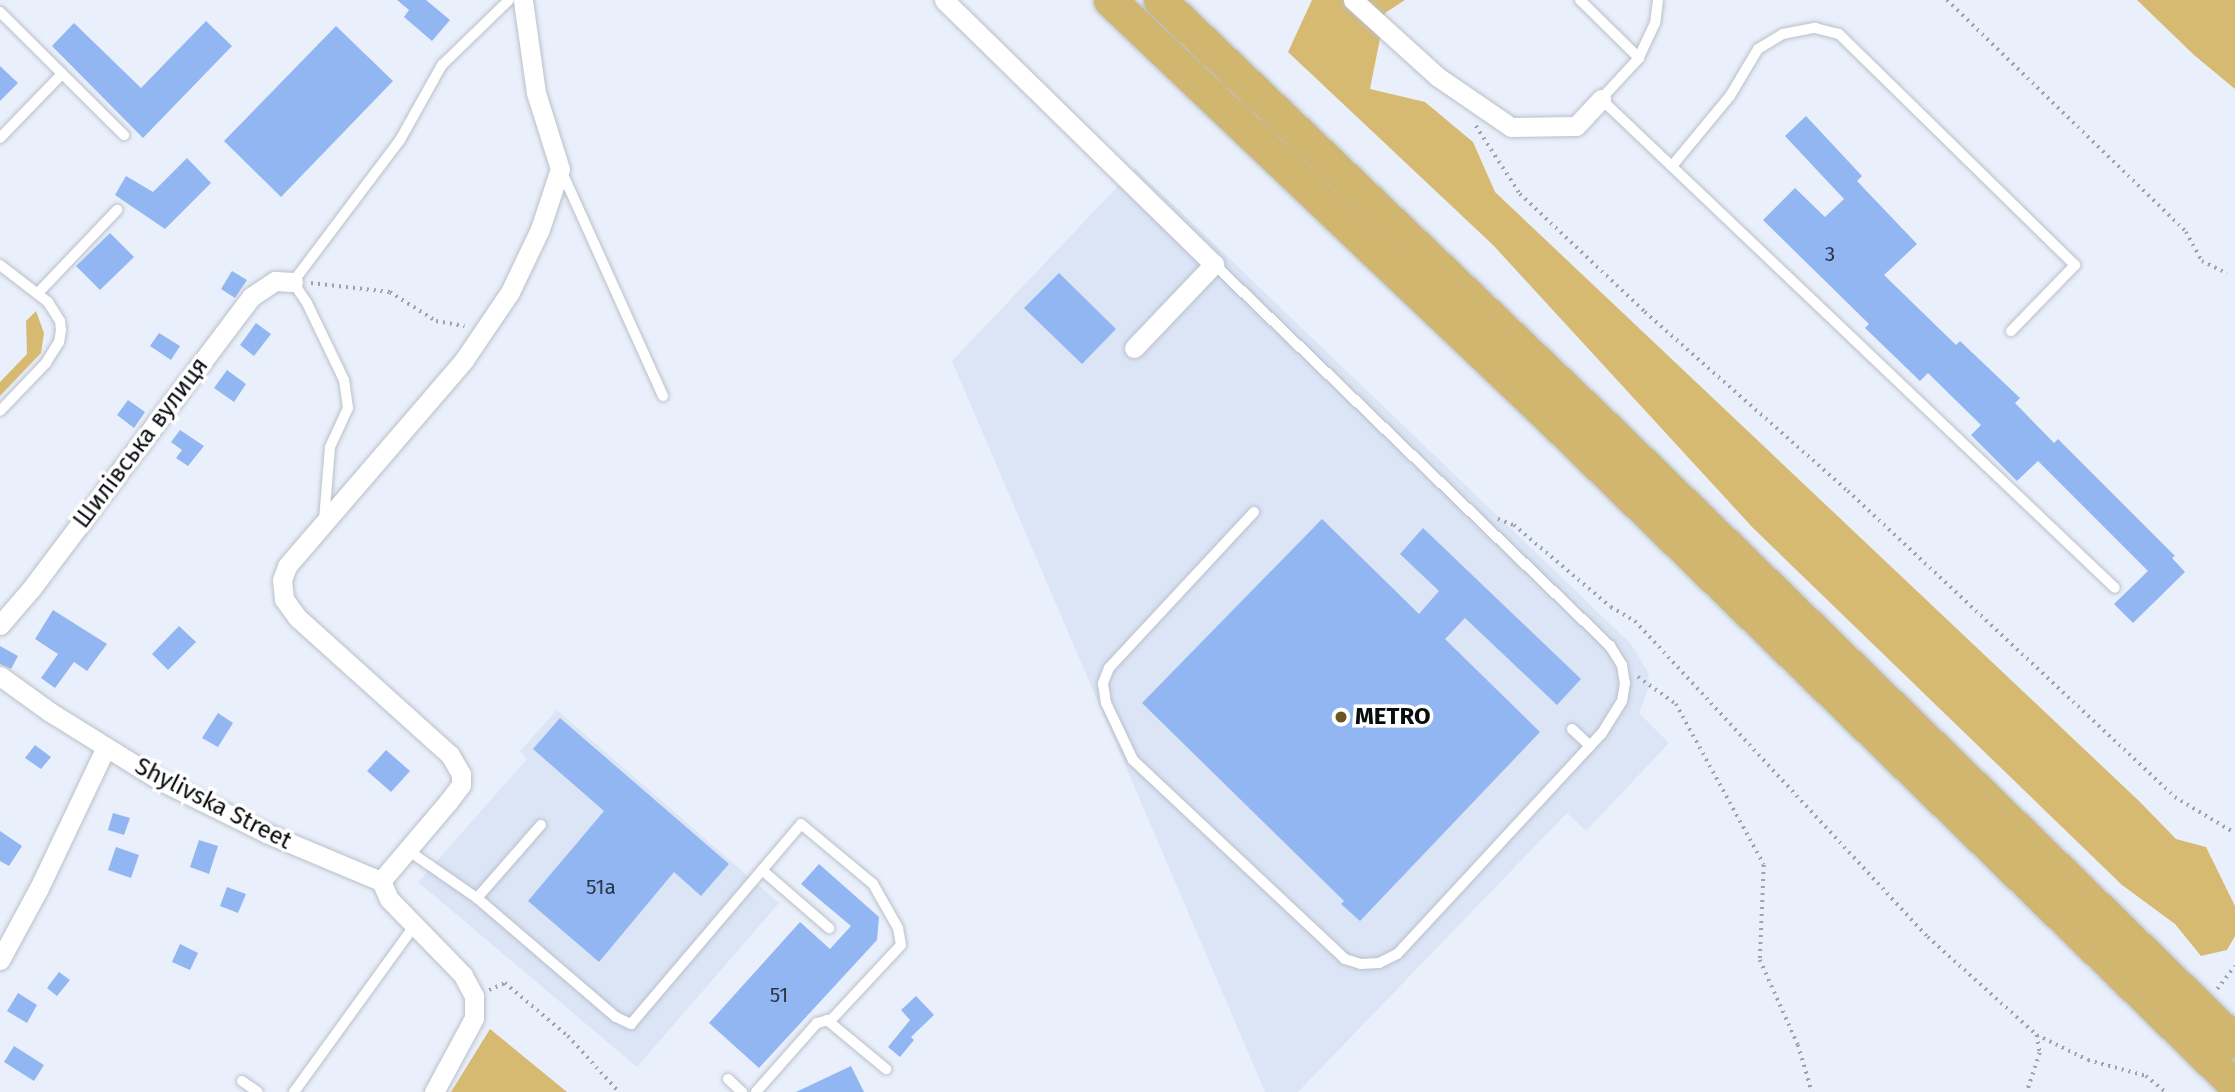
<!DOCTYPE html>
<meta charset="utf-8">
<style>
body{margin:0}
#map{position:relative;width:2235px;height:1092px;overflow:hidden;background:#eaf0fb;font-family:"Fira Sans",sans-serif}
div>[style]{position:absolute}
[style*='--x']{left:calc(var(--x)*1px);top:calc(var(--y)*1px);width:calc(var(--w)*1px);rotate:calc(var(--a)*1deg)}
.built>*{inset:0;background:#dbe5f6}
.green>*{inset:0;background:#d6ba72}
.building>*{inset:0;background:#91b6f2}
.path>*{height:3.5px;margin-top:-1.75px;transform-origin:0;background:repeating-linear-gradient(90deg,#9ea2ab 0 2px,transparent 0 7px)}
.roads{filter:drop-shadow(0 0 2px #bac0ca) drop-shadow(0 0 2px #bac0ca)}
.service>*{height:10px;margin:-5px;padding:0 5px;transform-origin:5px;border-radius:5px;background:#fff}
.minor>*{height:19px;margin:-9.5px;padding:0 9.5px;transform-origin:9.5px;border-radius:9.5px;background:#fff}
.trunk>*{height:33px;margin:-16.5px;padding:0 16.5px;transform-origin:16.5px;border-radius:16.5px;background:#d0b66f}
.dots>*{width:19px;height:19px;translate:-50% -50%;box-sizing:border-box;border:4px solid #fff;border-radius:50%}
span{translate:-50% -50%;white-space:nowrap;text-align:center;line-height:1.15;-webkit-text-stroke:7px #fff;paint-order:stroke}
.number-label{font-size:21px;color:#2c3648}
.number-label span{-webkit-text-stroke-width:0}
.street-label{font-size:24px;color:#0a0c0f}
.poi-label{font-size:24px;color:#0a0c0f;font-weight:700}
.left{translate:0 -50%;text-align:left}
</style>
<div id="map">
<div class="built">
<i style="clip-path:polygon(1135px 168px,1631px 644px,1648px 672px,1649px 686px,1639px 713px,1669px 743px,1586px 831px,1567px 813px,1298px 1092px,1265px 1092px,952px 361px)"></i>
<i style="clip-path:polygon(557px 710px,779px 903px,637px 1067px,418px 882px,527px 759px,520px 751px)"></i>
</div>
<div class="green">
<i style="clip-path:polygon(1312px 0,1405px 0,1385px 13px,1370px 89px,1425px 102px,1473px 142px,1495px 192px,2140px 802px,2176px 839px,2206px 847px,2235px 906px,2235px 936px,2227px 950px,2201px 956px,2175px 924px,2122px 885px,1753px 528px,1493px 245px,1288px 52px)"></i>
<i style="clip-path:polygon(2137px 0,2235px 0,2235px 89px,2194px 55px)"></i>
<i style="clip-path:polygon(36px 311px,44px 333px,41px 353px,0 396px,0 382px,27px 354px,26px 321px)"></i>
<i style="clip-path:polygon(490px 1029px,567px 1092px,451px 1092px)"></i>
</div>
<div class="building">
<i style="clip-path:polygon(397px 0,426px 0,450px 20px,432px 41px,404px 17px,409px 10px)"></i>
<i style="clip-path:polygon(206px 21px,232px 46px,143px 138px,52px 46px,74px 23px,141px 88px)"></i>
<i style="clip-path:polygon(336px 26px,393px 81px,281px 197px,224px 141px)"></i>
<i style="clip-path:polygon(0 66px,18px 83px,0 101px)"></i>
<i style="clip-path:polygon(1806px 116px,1862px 176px,1857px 181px,1917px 244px,1884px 275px,1956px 345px,1960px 341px,2020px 398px,2015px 403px,2054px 443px,2058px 439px,2175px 556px,2172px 558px,2185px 572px,2133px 623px,2114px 604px,2148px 571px,2038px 461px,2017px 481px,1971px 435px,1981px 425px,1928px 373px,1920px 381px,1865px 328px,1869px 324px,1763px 220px,1795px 188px,1825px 217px,1844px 199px,1785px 136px)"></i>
<i style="clip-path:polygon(187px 158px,211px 183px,165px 229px,115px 195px,126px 176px,153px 192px)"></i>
<i style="clip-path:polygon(110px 233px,134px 257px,100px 290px,76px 266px)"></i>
<i style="clip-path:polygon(232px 271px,247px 280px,235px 298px,221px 289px)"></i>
<i style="clip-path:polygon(1059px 273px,1116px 329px,1082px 364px,1024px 308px)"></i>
<i style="clip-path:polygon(256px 323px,271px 334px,254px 356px,240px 345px)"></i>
<i style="clip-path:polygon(159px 333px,180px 346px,171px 360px,150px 346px)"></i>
<i style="clip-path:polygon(227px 370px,246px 384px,234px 402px,214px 388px)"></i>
<i style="clip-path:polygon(128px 400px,145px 412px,134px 428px,117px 415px)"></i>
<i style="clip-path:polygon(180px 430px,204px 446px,188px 466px,176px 458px,182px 450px,171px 442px)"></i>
<i style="clip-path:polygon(1322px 519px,1419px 614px,1439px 591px,1400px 554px,1423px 528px,1581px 679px,1557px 705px,1465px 618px,1445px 639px,1540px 732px,1360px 921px,1341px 904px,1344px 901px,1142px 703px)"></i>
<i style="clip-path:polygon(53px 610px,107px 644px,87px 671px,74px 662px,55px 688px,41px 678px,58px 654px,35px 639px)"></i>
<i style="clip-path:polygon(179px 626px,196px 642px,168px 670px,152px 654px)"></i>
<i style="clip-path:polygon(0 646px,18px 656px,11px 669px,0 664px)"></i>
<i style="clip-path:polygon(218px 713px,233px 723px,218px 747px,202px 738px)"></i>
<i style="clip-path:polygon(560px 718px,729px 864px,701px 896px,674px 872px,599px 962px,528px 901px,604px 811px,533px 749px)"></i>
<i style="clip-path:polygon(35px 745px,51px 757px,41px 769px,25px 758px)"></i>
<i style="clip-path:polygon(386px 750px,410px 771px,391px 792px,367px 771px)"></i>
<i style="clip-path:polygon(113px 813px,130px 818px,124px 835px,108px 830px)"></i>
<i style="clip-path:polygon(0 831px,22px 846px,9px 866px,0 861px)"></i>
<i style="clip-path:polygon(199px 840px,218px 846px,209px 874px,190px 867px)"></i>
<i style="clip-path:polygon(116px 847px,139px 855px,131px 878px,108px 870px)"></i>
<i style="clip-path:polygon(819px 864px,879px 917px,877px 940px,759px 1068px,709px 1023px,800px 922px,830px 949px,851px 926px,801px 884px)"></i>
<i style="clip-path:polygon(227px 887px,246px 894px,238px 913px,220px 906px)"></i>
<i style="clip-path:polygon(180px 944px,198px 953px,190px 970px,172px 962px)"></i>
<i style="clip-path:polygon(59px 972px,70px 980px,57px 996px,47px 988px)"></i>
<i style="clip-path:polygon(18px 993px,37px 1005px,27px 1023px,7px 1011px)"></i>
<i style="clip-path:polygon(916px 996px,934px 1015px,911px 1037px,914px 1040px,900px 1057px,888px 1047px,910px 1020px,901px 1010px)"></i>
<i style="clip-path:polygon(14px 1046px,44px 1065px,34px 1081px,4px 1062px)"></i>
<i style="clip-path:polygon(851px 1066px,864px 1092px,796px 1092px)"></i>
</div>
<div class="path">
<i style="--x:1947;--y:0;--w:333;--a:44.1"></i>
<i style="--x:2186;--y:232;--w:33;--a:61"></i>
<i style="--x:2202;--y:261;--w:28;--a:26"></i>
<i style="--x:1476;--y:126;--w:81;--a:57.1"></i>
<i style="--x:1520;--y:194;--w:172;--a:43.3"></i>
<i style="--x:1645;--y:312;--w:271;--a:41.4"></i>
<i style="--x:1848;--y:491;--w:448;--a:43.1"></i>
<i style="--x:2175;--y:797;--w:70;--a:31"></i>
<i style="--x:311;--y:283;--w:80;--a:6.5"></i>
<i style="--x:390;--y:292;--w:54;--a:32.2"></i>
<i style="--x:436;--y:321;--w:29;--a:10"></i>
<i style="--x:1498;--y:519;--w:17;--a:21"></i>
<i style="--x:1514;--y:525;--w:127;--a:40.2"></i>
<i style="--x:1611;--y:607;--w:28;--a:30"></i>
<i style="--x:1635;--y:621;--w:431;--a:47.2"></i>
<i style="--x:1928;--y:937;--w:147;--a:42"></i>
<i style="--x:2037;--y:1035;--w:18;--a:81"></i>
<i style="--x:2040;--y:1053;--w:41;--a:108.4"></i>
<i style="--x:1638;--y:677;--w:47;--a:35.4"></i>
<i style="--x:1676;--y:704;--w:183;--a:61.3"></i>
<i style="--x:1764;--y:865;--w:95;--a:92.4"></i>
<i style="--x:1760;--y:960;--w:93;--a:65.9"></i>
<i style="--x:1798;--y:1045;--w:49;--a:73.4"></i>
<i style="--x:2217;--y:989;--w:29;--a:-52"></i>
<i style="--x:489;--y:990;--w:17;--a:-24"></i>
<i style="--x:505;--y:983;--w:82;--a:40.1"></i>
<i style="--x:568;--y:1036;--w:76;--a:47.7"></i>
<i style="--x:2037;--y:1035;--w:57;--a:26.1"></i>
<i style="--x:2088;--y:1060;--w:60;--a:15.4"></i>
<i style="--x:2146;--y:1076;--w:26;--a:39"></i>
</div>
<div class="roads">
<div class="service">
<i style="--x:1580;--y:0;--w:83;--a:44.5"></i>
<i style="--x:1658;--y:0;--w:23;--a:97"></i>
<i style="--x:1655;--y:23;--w:38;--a:115"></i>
<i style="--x:1639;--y:58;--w:56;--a:132.8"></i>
<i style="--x:1601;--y:99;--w:709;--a:43.57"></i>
<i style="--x:0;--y:12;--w:175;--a:44.8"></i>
<i style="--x:0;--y:138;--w:89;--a:-45.9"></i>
<i style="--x:1672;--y:166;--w:91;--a:-50.4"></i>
<i style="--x:1730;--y:96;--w:55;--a:-59.2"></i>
<i style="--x:1758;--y:49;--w:29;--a:-31"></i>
<i style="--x:1783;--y:34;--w:33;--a:-11"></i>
<i style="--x:1815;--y:28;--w:25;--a:14"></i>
<i style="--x:1839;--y:34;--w:330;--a:44.4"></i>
<i style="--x:2075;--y:265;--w:92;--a:134.1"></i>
<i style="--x:561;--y:170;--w:248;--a:65.7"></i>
<i style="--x:1214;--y:264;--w:550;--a:43.97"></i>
<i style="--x:1610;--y:646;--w:22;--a:58"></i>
<i style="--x:1622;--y:665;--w:18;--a:81"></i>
<i style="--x:1625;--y:683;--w:18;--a:99"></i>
<i style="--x:1622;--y:701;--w:39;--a:122"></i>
<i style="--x:1601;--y:734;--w:300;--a:132.8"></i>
<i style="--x:1397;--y:954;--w:20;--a:153"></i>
<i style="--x:1379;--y:963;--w:18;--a:177"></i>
<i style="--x:1361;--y:964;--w:17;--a:-163"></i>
<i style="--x:1345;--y:959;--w:291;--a:-136.8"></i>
<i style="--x:1133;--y:760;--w:63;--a:-115.3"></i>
<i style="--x:1106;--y:703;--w:20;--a:-99"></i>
<i style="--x:1103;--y:683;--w:16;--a:-68"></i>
<i style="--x:1109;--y:668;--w:213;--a:-47.1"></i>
<i style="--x:0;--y:265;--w:61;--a:37.6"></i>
<i style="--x:48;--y:302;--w:22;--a:58"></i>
<i style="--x:60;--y:321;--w:9;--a:84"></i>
<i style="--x:61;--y:330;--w:12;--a:99"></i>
<i style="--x:59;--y:342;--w:25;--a:122"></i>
<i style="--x:46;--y:363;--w:66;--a:133.8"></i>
<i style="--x:38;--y:293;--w:115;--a:-46.4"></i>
<i style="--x:324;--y:520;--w:73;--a:-85.3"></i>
<i style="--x:330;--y:447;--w:43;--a:-65.2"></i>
<i style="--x:348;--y:408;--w:28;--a:-98"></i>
<i style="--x:344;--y:380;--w:85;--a:-115.7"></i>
<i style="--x:307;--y:303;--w:25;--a:-124"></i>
<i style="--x:293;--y:282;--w:178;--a:-53"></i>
<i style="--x:400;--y:140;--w:86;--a:-60.8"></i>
<i style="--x:442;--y:65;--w:93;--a:-44.1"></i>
<i style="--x:1572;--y:729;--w:25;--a:43"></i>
<i style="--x:409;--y:851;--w:83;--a:34.7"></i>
<i style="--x:477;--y:898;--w:97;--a:-48.8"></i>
<i style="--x:762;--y:870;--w:89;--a:40.9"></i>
<i style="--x:477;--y:898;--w:183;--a:40.6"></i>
<i style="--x:616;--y:1017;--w:17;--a:25"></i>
<i style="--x:631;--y:1024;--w:262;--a:-49.6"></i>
<i style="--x:801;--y:824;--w:94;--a:39.8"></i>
<i style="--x:873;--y:884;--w:51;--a:60.4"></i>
<i style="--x:898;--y:928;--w:17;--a:80"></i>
<i style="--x:901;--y:945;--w:101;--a:133"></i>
<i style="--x:832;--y:1019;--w:16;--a:165"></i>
<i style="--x:817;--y:1023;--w:92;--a:131.5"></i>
<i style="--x:827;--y:1020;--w:77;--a:39.7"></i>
<i style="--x:728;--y:1079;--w:19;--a:43"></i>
<i style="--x:242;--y:1081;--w:19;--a:35"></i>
<i style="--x:294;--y:1092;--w:206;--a:-54.1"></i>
</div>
<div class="minor">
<i style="--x:944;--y:0;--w:378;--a:44.4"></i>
<i style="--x:1214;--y:264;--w:116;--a:133.6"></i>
<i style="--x:1353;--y:0;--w:115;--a:42.2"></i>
<i style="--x:1438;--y:77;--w:88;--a:34.4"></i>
<i style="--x:1511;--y:127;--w:65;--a:-0.9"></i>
<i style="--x:1576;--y:126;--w:37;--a:-47"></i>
<i style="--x:0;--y:625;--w:48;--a:-49.3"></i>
<i style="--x:31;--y:589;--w:366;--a:-53"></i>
<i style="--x:251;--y:297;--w:29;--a:-34"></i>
<i style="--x:275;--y:281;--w:18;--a:3"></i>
<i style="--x:0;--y:676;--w:62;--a:35.8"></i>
<i style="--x:50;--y:712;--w:131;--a:31.9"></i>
<i style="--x:161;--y:781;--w:117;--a:26.3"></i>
<i style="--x:266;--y:833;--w:125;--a:22.7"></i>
<i style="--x:0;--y:960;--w:82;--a:-61.6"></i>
<i style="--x:39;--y:888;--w:156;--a:-64.6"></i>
<i style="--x:434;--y:1092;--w:84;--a:-61.6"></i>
<i style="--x:474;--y:1018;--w:22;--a:-90"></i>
<i style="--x:474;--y:996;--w:24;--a:-118"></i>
<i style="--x:463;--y:975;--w:106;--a:-134.2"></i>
<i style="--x:389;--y:899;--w:20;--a:-114"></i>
<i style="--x:381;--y:881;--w:104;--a:-49.7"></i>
<i style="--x:448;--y:802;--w:21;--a:-53"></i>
<i style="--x:461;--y:785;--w:11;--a:-90"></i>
<i style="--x:461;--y:774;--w:22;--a:-120"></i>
<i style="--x:450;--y:755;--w:206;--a:-138"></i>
<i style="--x:297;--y:617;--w:22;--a:-126"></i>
<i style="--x:284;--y:599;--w:19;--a:-96"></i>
<i style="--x:282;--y:580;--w:15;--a:-70"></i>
<i style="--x:287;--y:566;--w:272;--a:-49.3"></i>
<i style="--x:464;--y:360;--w:82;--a:-55.9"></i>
<i style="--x:510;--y:292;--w:70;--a:-64.5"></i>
<i style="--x:540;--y:229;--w:63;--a:-71.6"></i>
<i style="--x:560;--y:169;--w:80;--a:-107.5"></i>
<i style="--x:536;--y:93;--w:94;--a:-98"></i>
</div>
<div class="trunk">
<i style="--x:1110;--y:0;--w:607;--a:43.53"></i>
<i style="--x:1550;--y:418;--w:956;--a:44.24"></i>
<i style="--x:1160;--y:0;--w:626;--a:43.77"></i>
<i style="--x:1612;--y:433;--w:871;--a:44.3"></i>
</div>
</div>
<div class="dots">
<i style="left:1341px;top:717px;background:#685624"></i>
</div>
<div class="number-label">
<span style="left:1830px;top:254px">3</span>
<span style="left:601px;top:887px">51а</span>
<span style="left:779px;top:995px">51</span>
</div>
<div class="street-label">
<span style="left:141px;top:443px;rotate:-53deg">Шилівська вулиця</span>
<span style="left:213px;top:804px;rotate:27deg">Shylivska Street</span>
</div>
<div class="poi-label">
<span class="left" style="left:1355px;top:717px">METRO</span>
</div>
</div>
